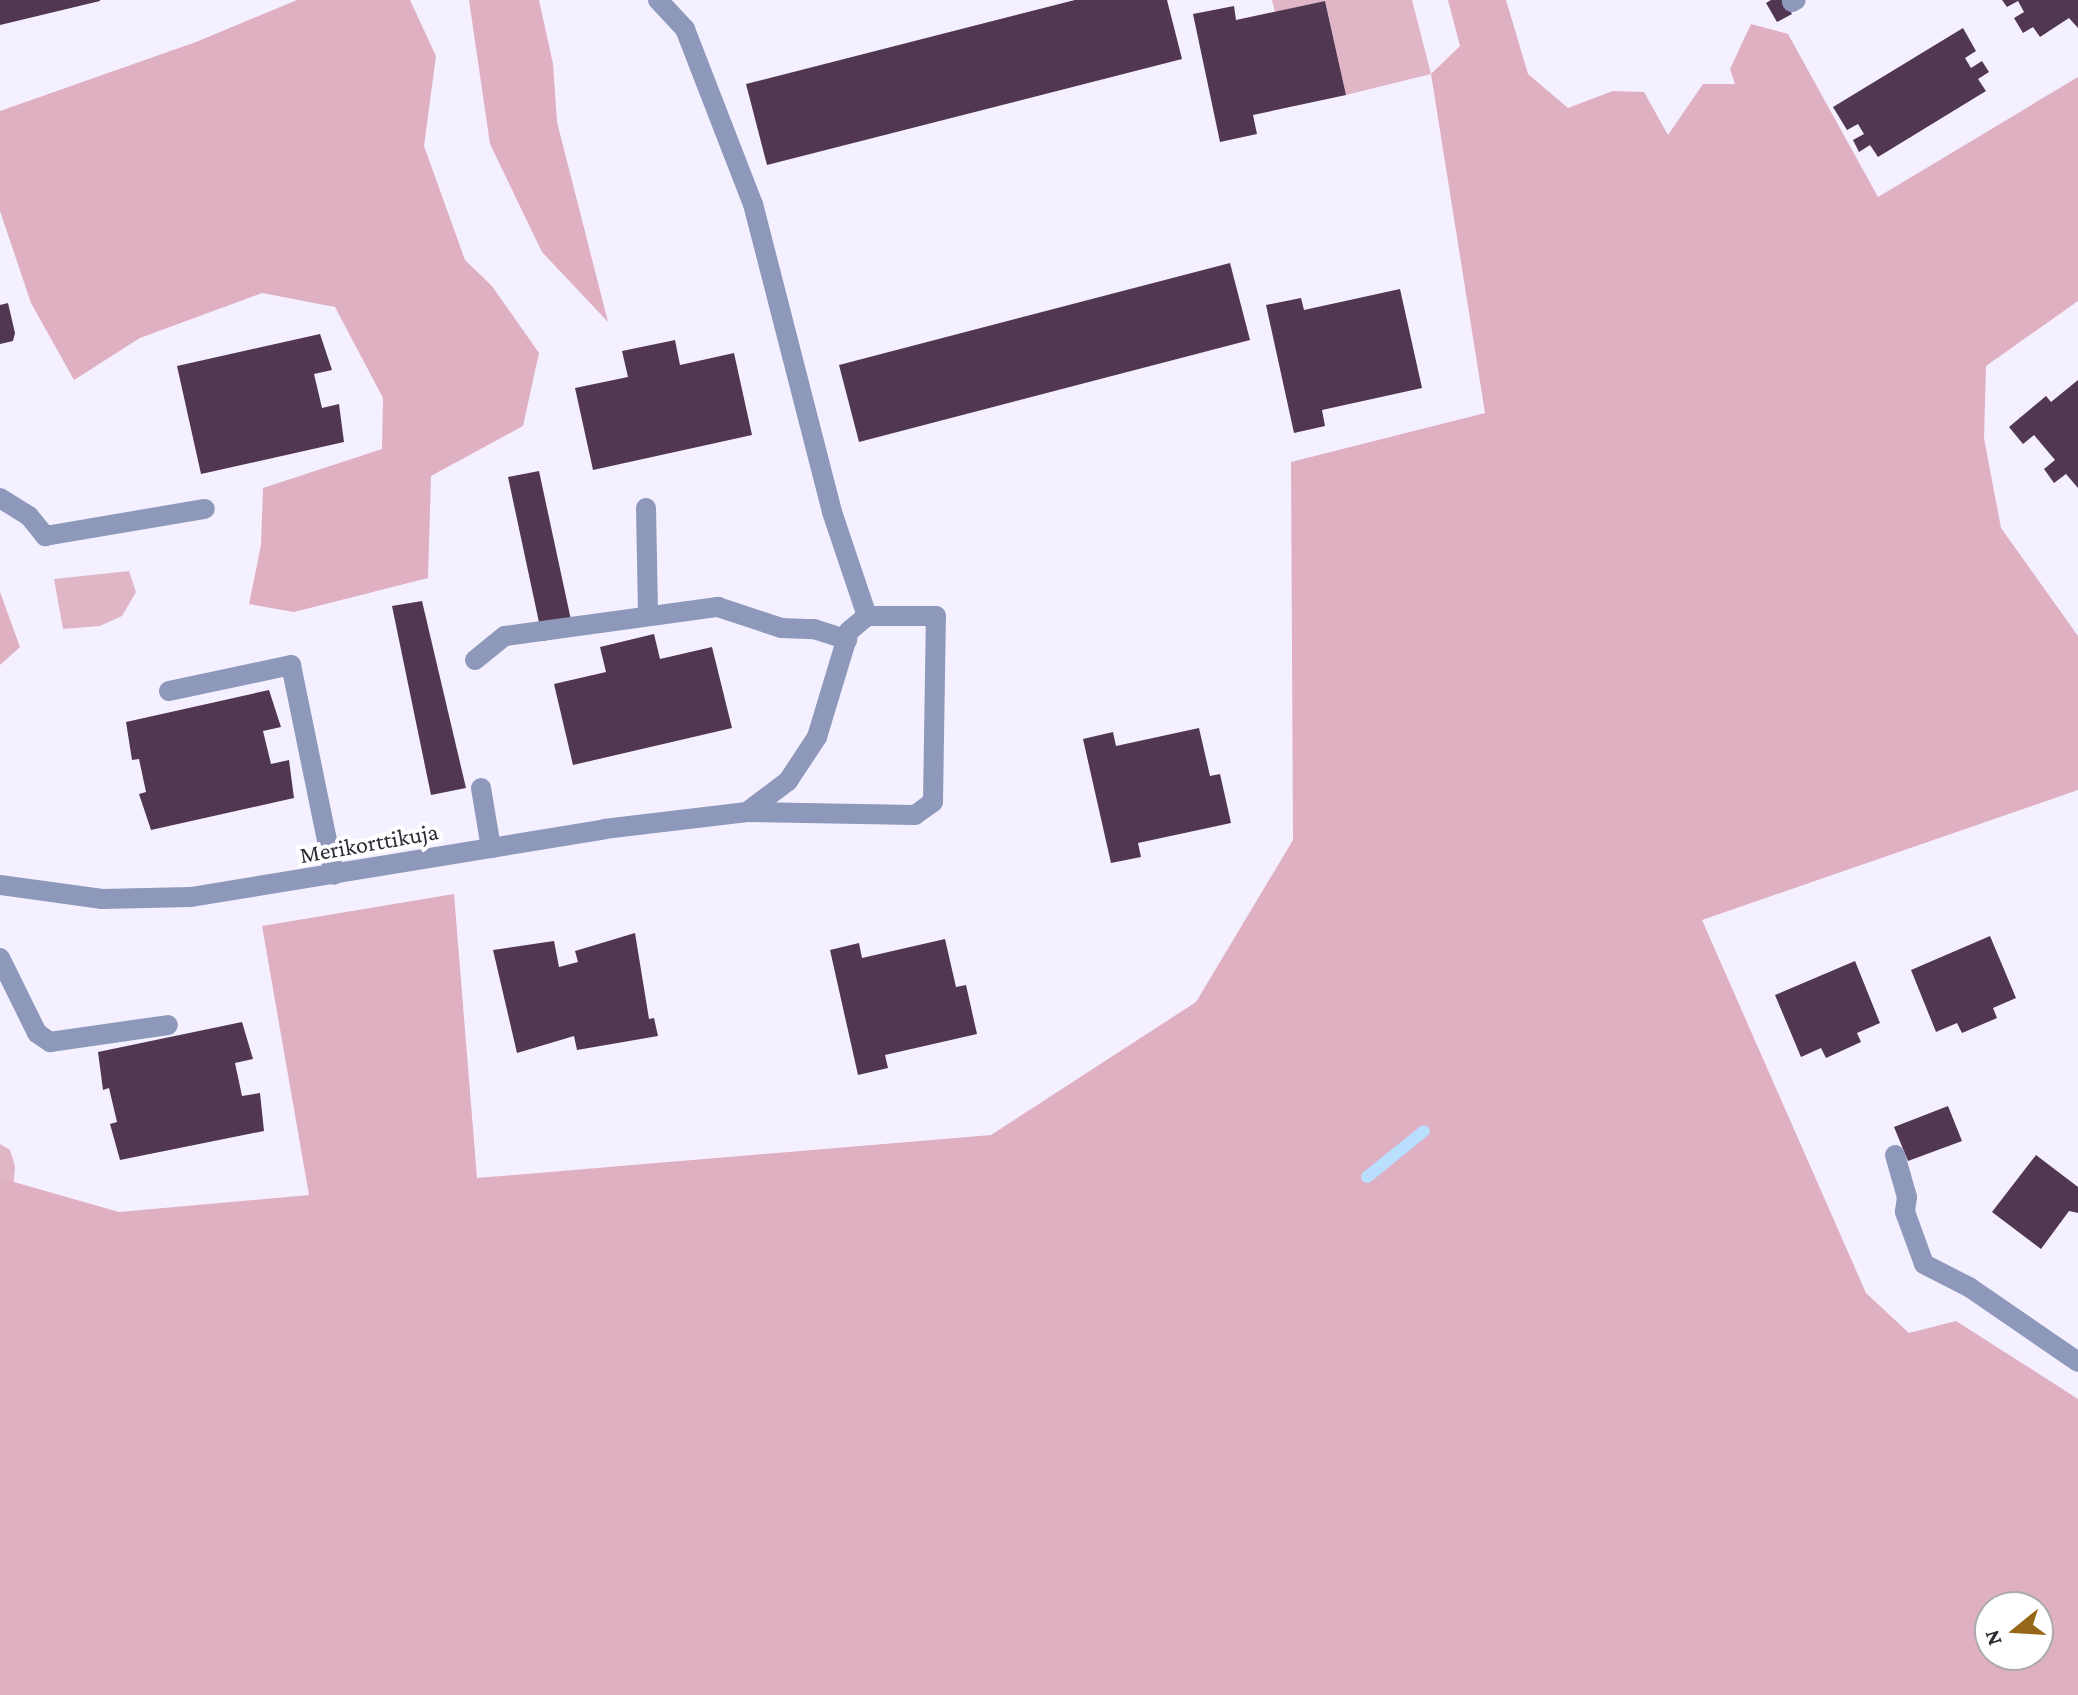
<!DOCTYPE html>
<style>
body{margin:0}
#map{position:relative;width:2078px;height:1695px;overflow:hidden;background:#f4f0ff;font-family:"Crimson Pro",serif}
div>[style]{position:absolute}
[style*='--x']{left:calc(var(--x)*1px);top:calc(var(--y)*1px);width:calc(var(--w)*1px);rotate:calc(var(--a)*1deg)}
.green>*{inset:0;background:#e0b6c6}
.forest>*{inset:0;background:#dfb0c2}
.stream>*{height:12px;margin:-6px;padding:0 6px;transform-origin:6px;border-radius:6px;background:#badefe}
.building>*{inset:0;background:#523753}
.minor>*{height:20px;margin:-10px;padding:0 10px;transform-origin:10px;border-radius:10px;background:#8d98bb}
span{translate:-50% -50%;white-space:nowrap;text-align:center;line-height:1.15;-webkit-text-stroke:8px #fff;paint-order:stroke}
.street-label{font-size:24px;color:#2e2b35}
.north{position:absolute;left:1974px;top:1591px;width:80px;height:80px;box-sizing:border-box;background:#fff;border:2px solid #abaaae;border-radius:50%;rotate:252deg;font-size:22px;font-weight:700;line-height:32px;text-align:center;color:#2e2b35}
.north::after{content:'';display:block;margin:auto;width:28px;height:36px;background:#966717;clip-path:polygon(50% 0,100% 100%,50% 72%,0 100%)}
</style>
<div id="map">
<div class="green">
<i style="clip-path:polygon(1272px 0,1412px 0,1431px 74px,1346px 95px,1325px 1px,1275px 12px)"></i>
<i style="clip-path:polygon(129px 571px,136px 592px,122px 616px,100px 626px,63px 629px,54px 579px)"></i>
<i style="clip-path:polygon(0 1144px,10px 1150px,15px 1166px,13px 1195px,0 1205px)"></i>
</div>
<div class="forest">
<i style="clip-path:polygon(297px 0,410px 0,436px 56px,424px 146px,465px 260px,492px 286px,539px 353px,523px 426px,431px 476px,428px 578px,294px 612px,249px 604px,261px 545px,263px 488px,382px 449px,383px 398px,335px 307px,262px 293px,140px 338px,74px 380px,31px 303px,0 211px,0 111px,196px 42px)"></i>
<i style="clip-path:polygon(469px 0,539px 0,553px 64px,557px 122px,608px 322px,542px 252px,490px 144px)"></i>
<i style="clip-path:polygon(evenodd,1448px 0,1506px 0,1528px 74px,1568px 108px,1613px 91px,1644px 92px,1668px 135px,1703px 84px,1735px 84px,1730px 69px,1751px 24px,1788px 34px,1878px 197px,2078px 77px,2078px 301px,1986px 366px,1984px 438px,2001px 528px,2078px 636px,2078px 790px,1702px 920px,1866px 1293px,1909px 1333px,1956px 1321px,2078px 1399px,2078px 1695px,0 1695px,0 1178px,119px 1212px,309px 1195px,262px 926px,454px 894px,477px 1178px,991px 1135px,1196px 1002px,1293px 840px,1291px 462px,1485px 413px,1431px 74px,1460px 46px,1448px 0,1990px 1607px,2038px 1607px,2038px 1655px,1990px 1655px,1990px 1607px)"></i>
<i style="clip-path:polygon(0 592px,20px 647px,0 665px)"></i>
</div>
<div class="stream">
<i style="--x:1367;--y:1177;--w:73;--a:-38.9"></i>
</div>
<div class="building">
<i style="clip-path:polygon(0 0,100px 0,100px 1px,0 25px)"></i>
<i style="clip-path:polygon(1075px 0,1167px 0,1182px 59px,767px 165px,746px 84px)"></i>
<i style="clip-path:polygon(1771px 0,1784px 0,1792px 14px,1777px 22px,1766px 3px)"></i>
<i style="clip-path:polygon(2002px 0,2078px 0,2078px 28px,2069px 18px,2040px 37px,2033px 27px,2023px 33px,2014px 18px,2024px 12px,2018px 1px,2007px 7px)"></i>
<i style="clip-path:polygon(1325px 1px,1346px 95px,1253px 115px,1257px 134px,1220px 142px,1193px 14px,1234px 6px,1236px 20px)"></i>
<i style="clip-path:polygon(1963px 28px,1976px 51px,1965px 58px,1971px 68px,1982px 61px,1989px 72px,1978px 79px,1986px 91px,1878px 157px,1870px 145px,1859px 152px,1853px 140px,1864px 134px,1858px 124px,1847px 130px,1833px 107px)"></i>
<i style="clip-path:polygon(1230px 263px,1250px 340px,859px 442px,839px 365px)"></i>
<i style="clip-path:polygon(1400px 289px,1422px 388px,1322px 410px,1325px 426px,1294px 433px,1266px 305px,1301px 298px,1304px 310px)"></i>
<i style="clip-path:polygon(8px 303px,15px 333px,13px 341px,0 344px,0 305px)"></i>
<i style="clip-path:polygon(320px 334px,332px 370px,314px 374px,322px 408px,339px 404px,344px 442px,201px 474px,177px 366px)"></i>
<i style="clip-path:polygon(675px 340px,680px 365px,734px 353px,752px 435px,593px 470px,575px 388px,628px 377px,622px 351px)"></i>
<i style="clip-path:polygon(2078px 380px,2078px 488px,2066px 474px,2054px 483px,2044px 469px,2055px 460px,2034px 435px,2023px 444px,2009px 427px,2046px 396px,2051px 402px)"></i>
<i style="clip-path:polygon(539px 471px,574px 634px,543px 641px,508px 477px)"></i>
<i style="clip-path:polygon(422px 601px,466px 788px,431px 795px,392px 606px)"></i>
<i style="clip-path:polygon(654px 634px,660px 659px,712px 647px,732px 728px,573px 765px,554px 684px,606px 672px,600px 647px)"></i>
<i style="clip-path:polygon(269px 690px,281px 727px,263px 731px,271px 764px,289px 760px,294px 798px,151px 830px,139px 794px,146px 792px,139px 759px,132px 760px,126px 722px)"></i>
<i style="clip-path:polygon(1199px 728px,1210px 776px,1220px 774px,1231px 823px,1138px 843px,1141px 857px,1111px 863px,1083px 739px,1113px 732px,1116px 746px)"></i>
<i style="clip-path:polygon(635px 933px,649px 1019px,654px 1018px,658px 1036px,577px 1050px,574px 1036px,517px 1053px,493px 950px,554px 941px,559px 967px,578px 962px,575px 951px)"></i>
<i style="clip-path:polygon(1990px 936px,2016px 998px,1993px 1008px,1997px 1018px,1962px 1033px,1957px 1023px,1936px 1032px,1911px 970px)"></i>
<i style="clip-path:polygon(945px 939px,956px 987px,966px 985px,977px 1034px,885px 1055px,888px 1068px,858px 1075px,830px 950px,859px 943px,862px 958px)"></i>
<i style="clip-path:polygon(1855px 961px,1880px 1023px,1857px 1033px,1861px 1042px,1826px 1058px,1821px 1048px,1801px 1057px,1775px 995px)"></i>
<i style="clip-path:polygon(242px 1022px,253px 1059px,235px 1063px,242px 1096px,260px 1093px,264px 1131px,120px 1160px,110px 1124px,117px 1122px,109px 1088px,103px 1090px,98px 1052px)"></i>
<i style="clip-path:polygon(1948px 1106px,1962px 1141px,1908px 1161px,1894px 1127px)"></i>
<i style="clip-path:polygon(2036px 1155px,2078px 1187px,2078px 1213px,2069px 1211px,2041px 1249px,1992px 1212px)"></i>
</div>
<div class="minor">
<i style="--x:658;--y:0;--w:40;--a:47"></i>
<i style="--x:685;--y:29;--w:188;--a:68.8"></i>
<i style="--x:753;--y:204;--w:318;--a:75.6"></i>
<i style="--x:832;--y:512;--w:110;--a:71.4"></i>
<i style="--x:1792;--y:2;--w:4;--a:-27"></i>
<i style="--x:0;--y:498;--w:34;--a:32"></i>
<i style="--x:29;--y:516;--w:26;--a:51"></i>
<i style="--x:45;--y:536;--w:162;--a:-9.6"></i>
<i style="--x:646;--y:508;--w:106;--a:88.9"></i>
<i style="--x:475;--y:660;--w:38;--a:-39"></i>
<i style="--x:505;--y:636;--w:215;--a:-7.8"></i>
<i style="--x:718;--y:607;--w:66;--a:18.4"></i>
<i style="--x:781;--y:628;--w:33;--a:2"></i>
<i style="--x:814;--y:629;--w:35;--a:18"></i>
<i style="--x:169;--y:691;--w:125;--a:-12"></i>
<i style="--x:291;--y:665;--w:214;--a:78.4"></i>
<i style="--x:481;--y:788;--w:61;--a:80.5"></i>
<i style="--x:0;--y:885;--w:103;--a:7.8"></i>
<i style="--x:102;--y:899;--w:89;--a:-1.3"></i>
<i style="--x:191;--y:897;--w:419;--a:-9.3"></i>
<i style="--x:604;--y:829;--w:144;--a:-6.8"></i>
<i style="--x:747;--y:812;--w:168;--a:1"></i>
<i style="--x:915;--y:815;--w:22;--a:-36"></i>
<i style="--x:933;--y:802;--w:186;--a:-89.1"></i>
<i style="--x:936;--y:616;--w:69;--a:180"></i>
<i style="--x:867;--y:616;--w:23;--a:140"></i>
<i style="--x:849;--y:631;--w:111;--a:106.8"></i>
<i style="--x:817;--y:737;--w:53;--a:123.4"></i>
<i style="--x:788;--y:781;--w:51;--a:142.9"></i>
<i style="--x:0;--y:958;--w:84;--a:63.7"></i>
<i style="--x:37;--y:1033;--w:16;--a:35"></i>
<i style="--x:50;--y:1042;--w:119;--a:-8.2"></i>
<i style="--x:1895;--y:1155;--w:44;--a:74.1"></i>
<i style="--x:1907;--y:1197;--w:15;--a:98"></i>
<i style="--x:1905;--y:1212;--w:55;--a:69.9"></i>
<i style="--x:1924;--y:1264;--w:51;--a:27.1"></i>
<i style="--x:1969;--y:1287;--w:132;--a:34.5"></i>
</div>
<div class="street-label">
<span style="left:369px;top:843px;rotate:-10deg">Merikorttikuja</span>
</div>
<div class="north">N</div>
</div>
